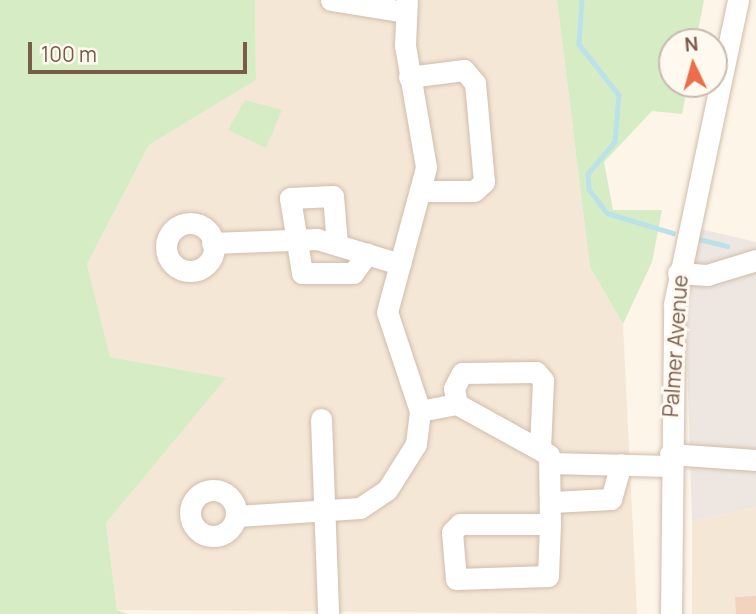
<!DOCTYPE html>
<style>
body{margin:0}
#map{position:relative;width:756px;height:614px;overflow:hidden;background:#fdf5e8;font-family:Manrope,sans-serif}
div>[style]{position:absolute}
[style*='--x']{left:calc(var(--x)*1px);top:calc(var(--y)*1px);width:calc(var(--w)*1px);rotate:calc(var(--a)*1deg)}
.residential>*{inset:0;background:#f5e7d6}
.industrial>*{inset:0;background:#eee7e1}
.green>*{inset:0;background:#d5ecc5}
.stream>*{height:4.5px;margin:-2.25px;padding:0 2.25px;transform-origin:2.25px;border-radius:2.25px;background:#bbe2e8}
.building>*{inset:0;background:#f4d3be}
.roads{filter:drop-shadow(0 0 2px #d0bdac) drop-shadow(0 0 2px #d0bdac)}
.minor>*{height:21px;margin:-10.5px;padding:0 10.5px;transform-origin:10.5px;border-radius:10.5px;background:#fff}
.minor>.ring{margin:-10.5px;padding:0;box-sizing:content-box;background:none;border:21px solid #fff;border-radius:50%}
span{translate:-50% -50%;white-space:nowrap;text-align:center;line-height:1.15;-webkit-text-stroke:6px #fff9ef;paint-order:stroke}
.street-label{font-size:21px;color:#795b4a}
.north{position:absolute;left:658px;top:28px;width:70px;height:70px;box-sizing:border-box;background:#fff9ef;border:2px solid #c9baad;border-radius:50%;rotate:355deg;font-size:19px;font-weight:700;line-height:28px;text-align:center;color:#795b4a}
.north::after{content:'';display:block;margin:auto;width:24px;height:32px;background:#eb6d49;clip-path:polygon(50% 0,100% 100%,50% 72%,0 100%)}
.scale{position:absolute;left:28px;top:42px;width:219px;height:32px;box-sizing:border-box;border:4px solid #795b4a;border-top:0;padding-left:9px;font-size:21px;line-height:24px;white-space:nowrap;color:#795b4a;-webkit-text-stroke:5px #fff9ef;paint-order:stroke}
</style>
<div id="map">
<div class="residential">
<i style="clip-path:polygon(255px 0,557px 0,590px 267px,623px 324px,637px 614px,117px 610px,106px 523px,225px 378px,110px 357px,87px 264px,149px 145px,256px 80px)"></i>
<i style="clip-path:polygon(756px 507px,756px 614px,692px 614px,692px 521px)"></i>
</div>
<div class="industrial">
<i style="clip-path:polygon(697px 228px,756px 242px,756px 507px,692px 521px,686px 320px)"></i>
</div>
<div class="green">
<i style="clip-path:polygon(0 0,255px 0,256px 80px,149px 145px,87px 264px,110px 357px,226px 378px,106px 523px,117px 610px,128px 614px,0 614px)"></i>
<i style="clip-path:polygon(557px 0,704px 0,696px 42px,672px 42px,672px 84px,688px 84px,682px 114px,652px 111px,604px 162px,613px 210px,662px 210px,652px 262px,623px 324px,590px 267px)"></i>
<i style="clip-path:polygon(245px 100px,282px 110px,266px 148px,228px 130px)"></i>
</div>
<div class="stream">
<i style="--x:582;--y:0;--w:44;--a:93.9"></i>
<i style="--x:579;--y:44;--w:65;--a:51.9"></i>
<i style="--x:619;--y:95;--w:47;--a:94.9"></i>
<i style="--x:615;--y:142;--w:42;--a:130.2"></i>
<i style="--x:588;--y:174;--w:15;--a:86"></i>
<i style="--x:589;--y:189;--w:30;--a:53"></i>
<i style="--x:607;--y:213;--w:69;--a:16.9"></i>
<i style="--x:699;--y:239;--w:29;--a:14"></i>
</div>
<div class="building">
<i style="clip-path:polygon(756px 596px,756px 614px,736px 614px,735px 597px)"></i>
</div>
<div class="roads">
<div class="minor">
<i style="--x:331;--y:0;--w:75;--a:9.2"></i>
<i style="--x:409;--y:77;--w:55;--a:-7.3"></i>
<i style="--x:464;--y:70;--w:17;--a:50"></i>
<i style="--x:475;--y:83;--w:99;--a:84.8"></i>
<i style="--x:484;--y:182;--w:13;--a:138"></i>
<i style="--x:474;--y:191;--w:50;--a:180"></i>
<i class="ring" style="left:166px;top:223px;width:27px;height:27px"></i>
<i style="--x:212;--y:243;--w:105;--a:-2.2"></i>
<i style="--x:317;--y:239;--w:87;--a:16.8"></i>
<i style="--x:337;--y:244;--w:48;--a:-94.8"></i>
<i style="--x:333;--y:196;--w:43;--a:177.3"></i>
<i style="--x:290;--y:198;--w:76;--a:80.9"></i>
<i style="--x:302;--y:273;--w:51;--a:0"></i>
<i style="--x:353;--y:273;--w:24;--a:-54"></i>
<i style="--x:678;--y:273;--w:29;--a:4"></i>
<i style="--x:707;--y:275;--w:51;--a:-17"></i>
<i style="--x:457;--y:404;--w:16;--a:-101"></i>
<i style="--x:454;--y:388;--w:17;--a:-62"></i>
<i style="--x:462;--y:373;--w:74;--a:-0.8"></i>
<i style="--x:536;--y:372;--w:11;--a:49"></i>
<i style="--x:543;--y:380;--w:69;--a:92.5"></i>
<i style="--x:420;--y:411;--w:38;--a:-11"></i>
<i style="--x:457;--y:404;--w:105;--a:29"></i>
<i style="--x:549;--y:455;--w:69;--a:89.2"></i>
<i style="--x:321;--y:419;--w:195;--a:87.9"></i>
<i style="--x:670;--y:454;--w:86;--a:4"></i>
<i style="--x:550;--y:463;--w:120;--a:1.4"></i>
<i class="ring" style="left:190px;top:490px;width:25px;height:25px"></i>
<i style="--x:551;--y:502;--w:60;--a:-2.9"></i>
<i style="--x:611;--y:499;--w:36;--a:-74"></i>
<i style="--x:237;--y:516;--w:123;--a:-3.7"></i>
<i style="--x:360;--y:508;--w:32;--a:-34"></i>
<i style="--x:387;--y:490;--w:54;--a:-57.8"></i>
<i style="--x:416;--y:444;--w:33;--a:-83"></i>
<i style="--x:420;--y:411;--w:104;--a:-108.4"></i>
<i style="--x:387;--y:312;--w:150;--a:-74.9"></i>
<i style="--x:426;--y:167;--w:124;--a:-99.8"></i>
<i style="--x:405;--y:45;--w:45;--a:-87.5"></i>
<i style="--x:460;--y:524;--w:90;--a:0"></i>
<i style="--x:550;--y:524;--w:52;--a:92.2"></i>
<i style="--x:548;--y:576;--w:92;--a:178.1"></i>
<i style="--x:456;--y:579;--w:47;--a:-94.9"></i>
<i style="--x:452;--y:532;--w:11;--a:-45"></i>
<i style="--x:671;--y:614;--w:310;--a:-89.4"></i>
<i style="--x:674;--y:304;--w:311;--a:-78.1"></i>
</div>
</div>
<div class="street-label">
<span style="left:675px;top:346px;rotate:-86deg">Palmer Avenue</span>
</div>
<div class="north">N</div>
<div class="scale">100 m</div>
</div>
